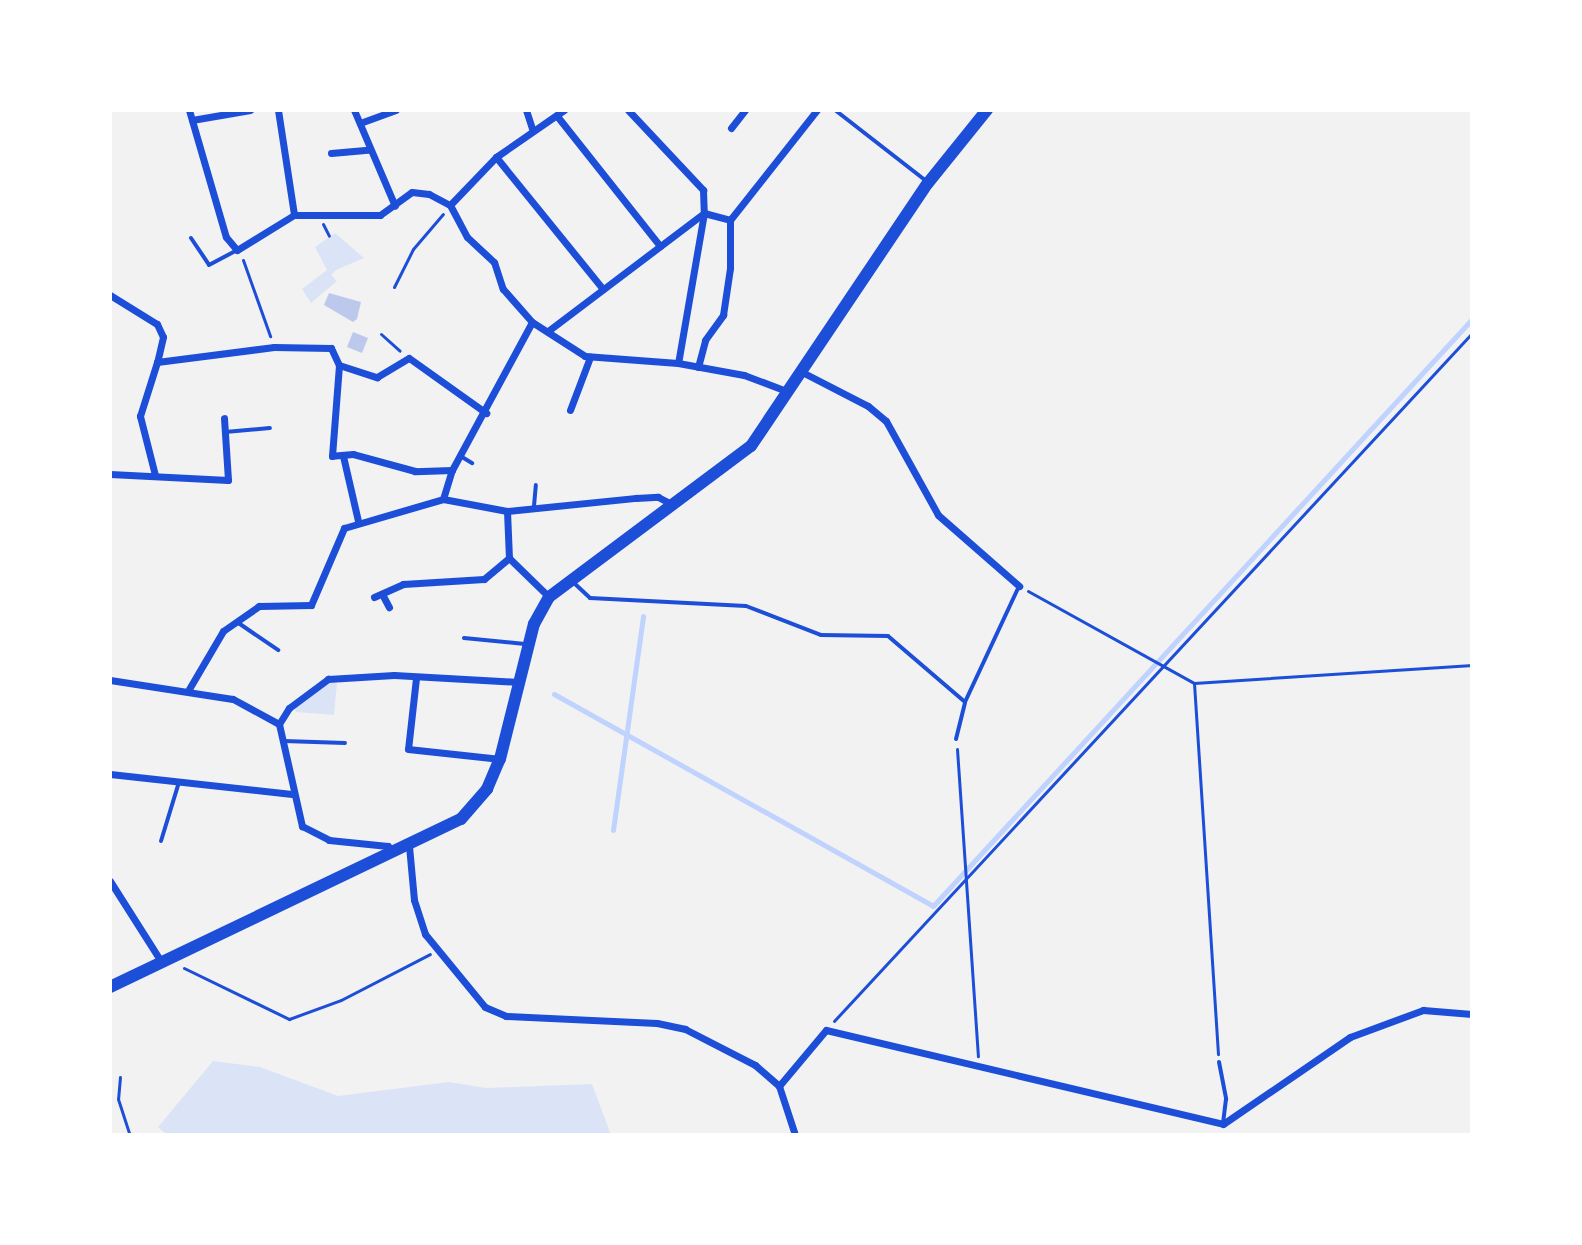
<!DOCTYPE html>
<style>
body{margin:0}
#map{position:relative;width:1582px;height:1245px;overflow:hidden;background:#f2f2f2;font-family:"Playfair Display",serif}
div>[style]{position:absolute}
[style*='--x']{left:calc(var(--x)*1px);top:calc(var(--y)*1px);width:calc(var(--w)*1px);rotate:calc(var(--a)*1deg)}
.green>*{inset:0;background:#dbe4f7}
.stream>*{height:5px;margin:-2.5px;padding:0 2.5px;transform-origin:2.5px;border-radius:2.5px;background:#bfd3fe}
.building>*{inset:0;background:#bdc9ec}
.path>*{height:3px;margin:-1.5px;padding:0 1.5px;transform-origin:1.5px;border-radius:1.5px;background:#1d4ed8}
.service>*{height:4px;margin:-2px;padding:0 2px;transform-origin:2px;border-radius:2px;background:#1d4ed8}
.minor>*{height:7px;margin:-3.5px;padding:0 3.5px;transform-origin:3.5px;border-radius:3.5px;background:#1d4ed8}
.primary>*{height:12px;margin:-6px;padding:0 6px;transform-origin:6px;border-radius:6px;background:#1d4ed8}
span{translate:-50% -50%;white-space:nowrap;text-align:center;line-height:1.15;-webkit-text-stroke:8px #fff;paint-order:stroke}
.frame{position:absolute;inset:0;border:112px solid #fff;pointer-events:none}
</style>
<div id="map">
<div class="green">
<i style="clip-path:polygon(335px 233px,364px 258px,336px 270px,331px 275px,337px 281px,311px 303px,302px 289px,327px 270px,315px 247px)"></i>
<i style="clip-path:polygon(320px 682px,337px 683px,334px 715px,296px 712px,294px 707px)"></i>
<i style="clip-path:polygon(213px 1061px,260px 1067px,338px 1096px,449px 1082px,486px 1088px,592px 1084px,611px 1135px,167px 1135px,158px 1127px)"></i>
</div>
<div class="stream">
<i style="--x:554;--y:694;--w:434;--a:29.2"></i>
<i style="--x:933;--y:906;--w:797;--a:-47.44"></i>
<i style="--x:613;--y:830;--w:216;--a:-82"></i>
</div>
<div class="building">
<i style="clip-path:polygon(329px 293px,361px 302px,357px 319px,353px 322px,324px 305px)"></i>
<i style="clip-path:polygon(353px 332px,368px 338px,362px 353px,347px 347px)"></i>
</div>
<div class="path">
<i style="--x:323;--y:224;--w:13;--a:63"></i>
<i style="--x:243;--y:260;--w:81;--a:70.4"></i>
<i style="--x:394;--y:287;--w:42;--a:-63.4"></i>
<i style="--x:413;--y:249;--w:46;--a:-49.4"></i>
<i style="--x:381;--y:334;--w:25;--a:42"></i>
<i style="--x:1028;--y:591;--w:190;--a:29"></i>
<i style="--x:1194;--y:683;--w:279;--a:-3.7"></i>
<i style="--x:1194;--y:683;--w:372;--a:86.3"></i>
<i style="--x:957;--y:749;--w:308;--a:86.1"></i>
<i style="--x:184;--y:968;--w:117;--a:25.9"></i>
<i style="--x:289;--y:1019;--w:55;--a:-20.1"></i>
<i style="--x:341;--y:1000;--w:100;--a:-27.3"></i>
<i style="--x:834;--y:1021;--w:938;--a:-47.16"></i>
<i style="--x:120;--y:1077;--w:22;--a:95"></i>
<i style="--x:118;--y:1099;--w:38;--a:72"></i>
</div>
<div class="service">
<i style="--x:835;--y:110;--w:114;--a:37.9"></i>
<i style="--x:191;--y:238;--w:32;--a:56"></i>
<i style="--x:209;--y:265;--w:32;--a:-28"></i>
<i style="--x:225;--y:432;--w:45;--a:-5.1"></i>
<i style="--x:462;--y:457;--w:12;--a:31"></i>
<i style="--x:534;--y:506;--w:21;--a:-85"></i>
<i style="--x:574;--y:583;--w:22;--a:43"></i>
<i style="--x:590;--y:598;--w:156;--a:2.9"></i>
<i style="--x:746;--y:606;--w:80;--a:21.1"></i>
<i style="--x:821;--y:635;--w:67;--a:0.9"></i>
<i style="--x:888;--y:636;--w:101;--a:40.6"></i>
<i style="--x:965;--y:702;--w:128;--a:-65"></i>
<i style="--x:237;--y:622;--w:50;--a:34.3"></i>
<i style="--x:464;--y:638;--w:61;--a:5.6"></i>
<i style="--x:956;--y:739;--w:37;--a:-76"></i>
<i style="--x:284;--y:741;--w:61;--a:1.9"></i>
<i style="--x:161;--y:841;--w:62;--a:-73"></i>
<i style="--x:1219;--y:1062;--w:38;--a:79"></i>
<i style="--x:1226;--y:1099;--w:23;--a:97"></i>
</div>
<div class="minor">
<i style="--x:189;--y:110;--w:132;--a:73.8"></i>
<i style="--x:226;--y:237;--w:17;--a:50"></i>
<i style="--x:237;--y:250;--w:67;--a:-31.6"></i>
<i style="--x:294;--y:215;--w:86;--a:0"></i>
<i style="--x:380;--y:215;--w:39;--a:-36"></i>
<i style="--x:412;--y:192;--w:17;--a:7"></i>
<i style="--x:429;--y:194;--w:24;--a:28"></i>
<i style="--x:450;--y:205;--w:36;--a:62"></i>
<i style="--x:467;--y:237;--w:37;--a:43"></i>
<i style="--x:494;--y:262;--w:28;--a:72"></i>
<i style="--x:503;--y:289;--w:44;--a:48.7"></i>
<i style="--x:532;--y:322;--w:63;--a:32.7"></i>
<i style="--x:585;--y:356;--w:93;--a:4.3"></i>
<i style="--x:678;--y:363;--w:67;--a:10.3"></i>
<i style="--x:744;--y:375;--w:48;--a:20.7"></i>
<i style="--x:278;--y:110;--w:106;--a:81.3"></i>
<i style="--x:354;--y:110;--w:104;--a:66.9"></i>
<i style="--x:526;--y:110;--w:20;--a:72"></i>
<i style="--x:628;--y:110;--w:110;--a:46.8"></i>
<i style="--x:703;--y:190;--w:23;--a:88"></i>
<i style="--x:704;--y:213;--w:152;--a:99.8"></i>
<i style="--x:557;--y:116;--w:166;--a:51.6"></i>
<i style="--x:192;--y:120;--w:59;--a:-9.8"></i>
<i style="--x:360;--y:123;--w:38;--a:-20"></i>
<i style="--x:731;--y:128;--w:23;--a:-52"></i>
<i style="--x:331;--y:153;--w:37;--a:-5"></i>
<i style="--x:496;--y:157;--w:170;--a:51"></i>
<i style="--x:450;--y:205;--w:66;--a:-46.2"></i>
<i style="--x:496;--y:157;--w:83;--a:-34.7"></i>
<i style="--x:110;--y:295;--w:55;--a:31.7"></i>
<i style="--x:157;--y:324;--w:14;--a:65"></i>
<i style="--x:163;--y:337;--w:26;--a:103"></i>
<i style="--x:548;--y:331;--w:196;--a:-37.1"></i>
<i style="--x:704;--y:213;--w:27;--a:15"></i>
<i style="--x:730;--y:220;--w:140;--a:-51.7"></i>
<i style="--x:698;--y:367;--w:28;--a:-75"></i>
<i style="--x:705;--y:340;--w:31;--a:-54"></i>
<i style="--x:723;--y:315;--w:48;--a:-81.5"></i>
<i style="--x:730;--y:268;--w:48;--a:-90"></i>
<i style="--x:802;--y:372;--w:74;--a:27.3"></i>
<i style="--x:868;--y:406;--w:23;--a:40"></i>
<i style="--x:886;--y:421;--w:107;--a:61"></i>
<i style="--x:938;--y:515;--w:108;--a:41.2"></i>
<i style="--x:570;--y:410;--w:57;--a:-69.3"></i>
<i style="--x:343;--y:456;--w:67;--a:77"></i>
<i style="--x:452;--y:470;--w:37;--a:178"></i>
<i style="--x:415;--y:471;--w:64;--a:-164.7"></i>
<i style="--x:353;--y:454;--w:21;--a:175"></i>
<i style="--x:332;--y:456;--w:91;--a:-85.6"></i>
<i style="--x:339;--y:365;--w:40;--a:18"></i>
<i style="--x:377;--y:377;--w:37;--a:-31"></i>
<i style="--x:409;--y:358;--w:95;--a:35.5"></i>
<i style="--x:110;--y:474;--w:118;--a:2.9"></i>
<i style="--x:228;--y:480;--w:62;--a:-93.7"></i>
<i style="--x:155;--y:475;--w:61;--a:-104.3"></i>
<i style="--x:140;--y:416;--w:57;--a:-72.5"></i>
<i style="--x:157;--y:362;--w:118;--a:-7.3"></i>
<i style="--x:274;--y:347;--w:57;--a:1"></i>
<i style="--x:331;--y:348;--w:19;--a:65"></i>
<i style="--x:443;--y:499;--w:65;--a:10.6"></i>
<i style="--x:507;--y:511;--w:130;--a:-5.8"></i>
<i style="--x:636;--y:498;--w:22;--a:-3"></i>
<i style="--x:658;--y:497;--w:16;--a:27"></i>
<i style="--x:507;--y:511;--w:47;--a:87.6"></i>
<i style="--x:509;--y:558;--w:56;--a:44.3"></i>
<i style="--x:382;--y:594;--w:15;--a:62"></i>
<i style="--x:374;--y:597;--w:32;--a:-24"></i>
<i style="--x:403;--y:584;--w:81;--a:-3.5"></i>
<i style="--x:484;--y:579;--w:33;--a:-40"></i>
<i style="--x:416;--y:678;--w:71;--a:96.4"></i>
<i style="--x:408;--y:749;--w:93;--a:6.2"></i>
<i style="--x:110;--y:680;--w:124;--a:8.8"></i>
<i style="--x:233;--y:699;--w:52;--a:28.5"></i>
<i style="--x:279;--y:724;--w:19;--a:-58"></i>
<i style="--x:289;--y:708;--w:49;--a:-36.6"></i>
<i style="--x:328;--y:679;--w:66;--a:-3.5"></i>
<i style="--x:394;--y:675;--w:124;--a:3.2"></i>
<i style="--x:189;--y:689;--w:67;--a:-59.6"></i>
<i style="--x:223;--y:631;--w:44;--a:-34.8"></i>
<i style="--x:259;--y:606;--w:52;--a:-1.1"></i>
<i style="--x:311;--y:605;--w:84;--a:-66.8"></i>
<i style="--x:344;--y:528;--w:103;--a:-16.3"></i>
<i style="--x:443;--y:499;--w:30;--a:-73"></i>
<i style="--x:452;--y:470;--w:168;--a:-61.6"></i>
<i style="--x:279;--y:724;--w:105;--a:77.3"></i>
<i style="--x:302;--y:826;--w:30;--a:27"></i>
<i style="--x:329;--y:840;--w:59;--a:5.8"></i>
<i style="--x:388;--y:846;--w:7;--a:56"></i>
<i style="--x:110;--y:774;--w:183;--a:6.3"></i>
<i style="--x:409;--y:846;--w:54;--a:84.7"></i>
<i style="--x:414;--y:900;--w:36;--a:72"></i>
<i style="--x:425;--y:934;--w:94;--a:50.6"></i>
<i style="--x:485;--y:1007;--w:23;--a:23"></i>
<i style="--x:506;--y:1016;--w:151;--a:2.7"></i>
<i style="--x:657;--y:1023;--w:29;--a:12"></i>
<i style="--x:685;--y:1029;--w:79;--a:27.2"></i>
<i style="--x:755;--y:1065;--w:32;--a:41"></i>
<i style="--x:779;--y:1086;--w:52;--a:71.9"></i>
<i style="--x:110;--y:881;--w:97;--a:57.6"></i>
<i style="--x:779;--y:1086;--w:73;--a:-50"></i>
<i style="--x:826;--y:1030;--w:408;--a:13.3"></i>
<i style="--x:1223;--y:1124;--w:154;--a:-34.4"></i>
<i style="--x:1350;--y:1037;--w:78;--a:-20.3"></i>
<i style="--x:1423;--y:1010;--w:49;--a:4.7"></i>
</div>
<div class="primary">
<i style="--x:110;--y:987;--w:389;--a:-25.6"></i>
<i style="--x:461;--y:819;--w:40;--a:-49"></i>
<i style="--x:487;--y:789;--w:33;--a:-67"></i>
<i style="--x:500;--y:759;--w:139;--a:-75.9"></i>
<i style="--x:534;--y:624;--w:31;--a:-61"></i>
<i style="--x:549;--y:597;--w:252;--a:-36.8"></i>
<i style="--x:751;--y:446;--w:317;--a:-56.1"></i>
<i style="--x:928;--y:183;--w:94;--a:-51.1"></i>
</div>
<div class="frame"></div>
</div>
